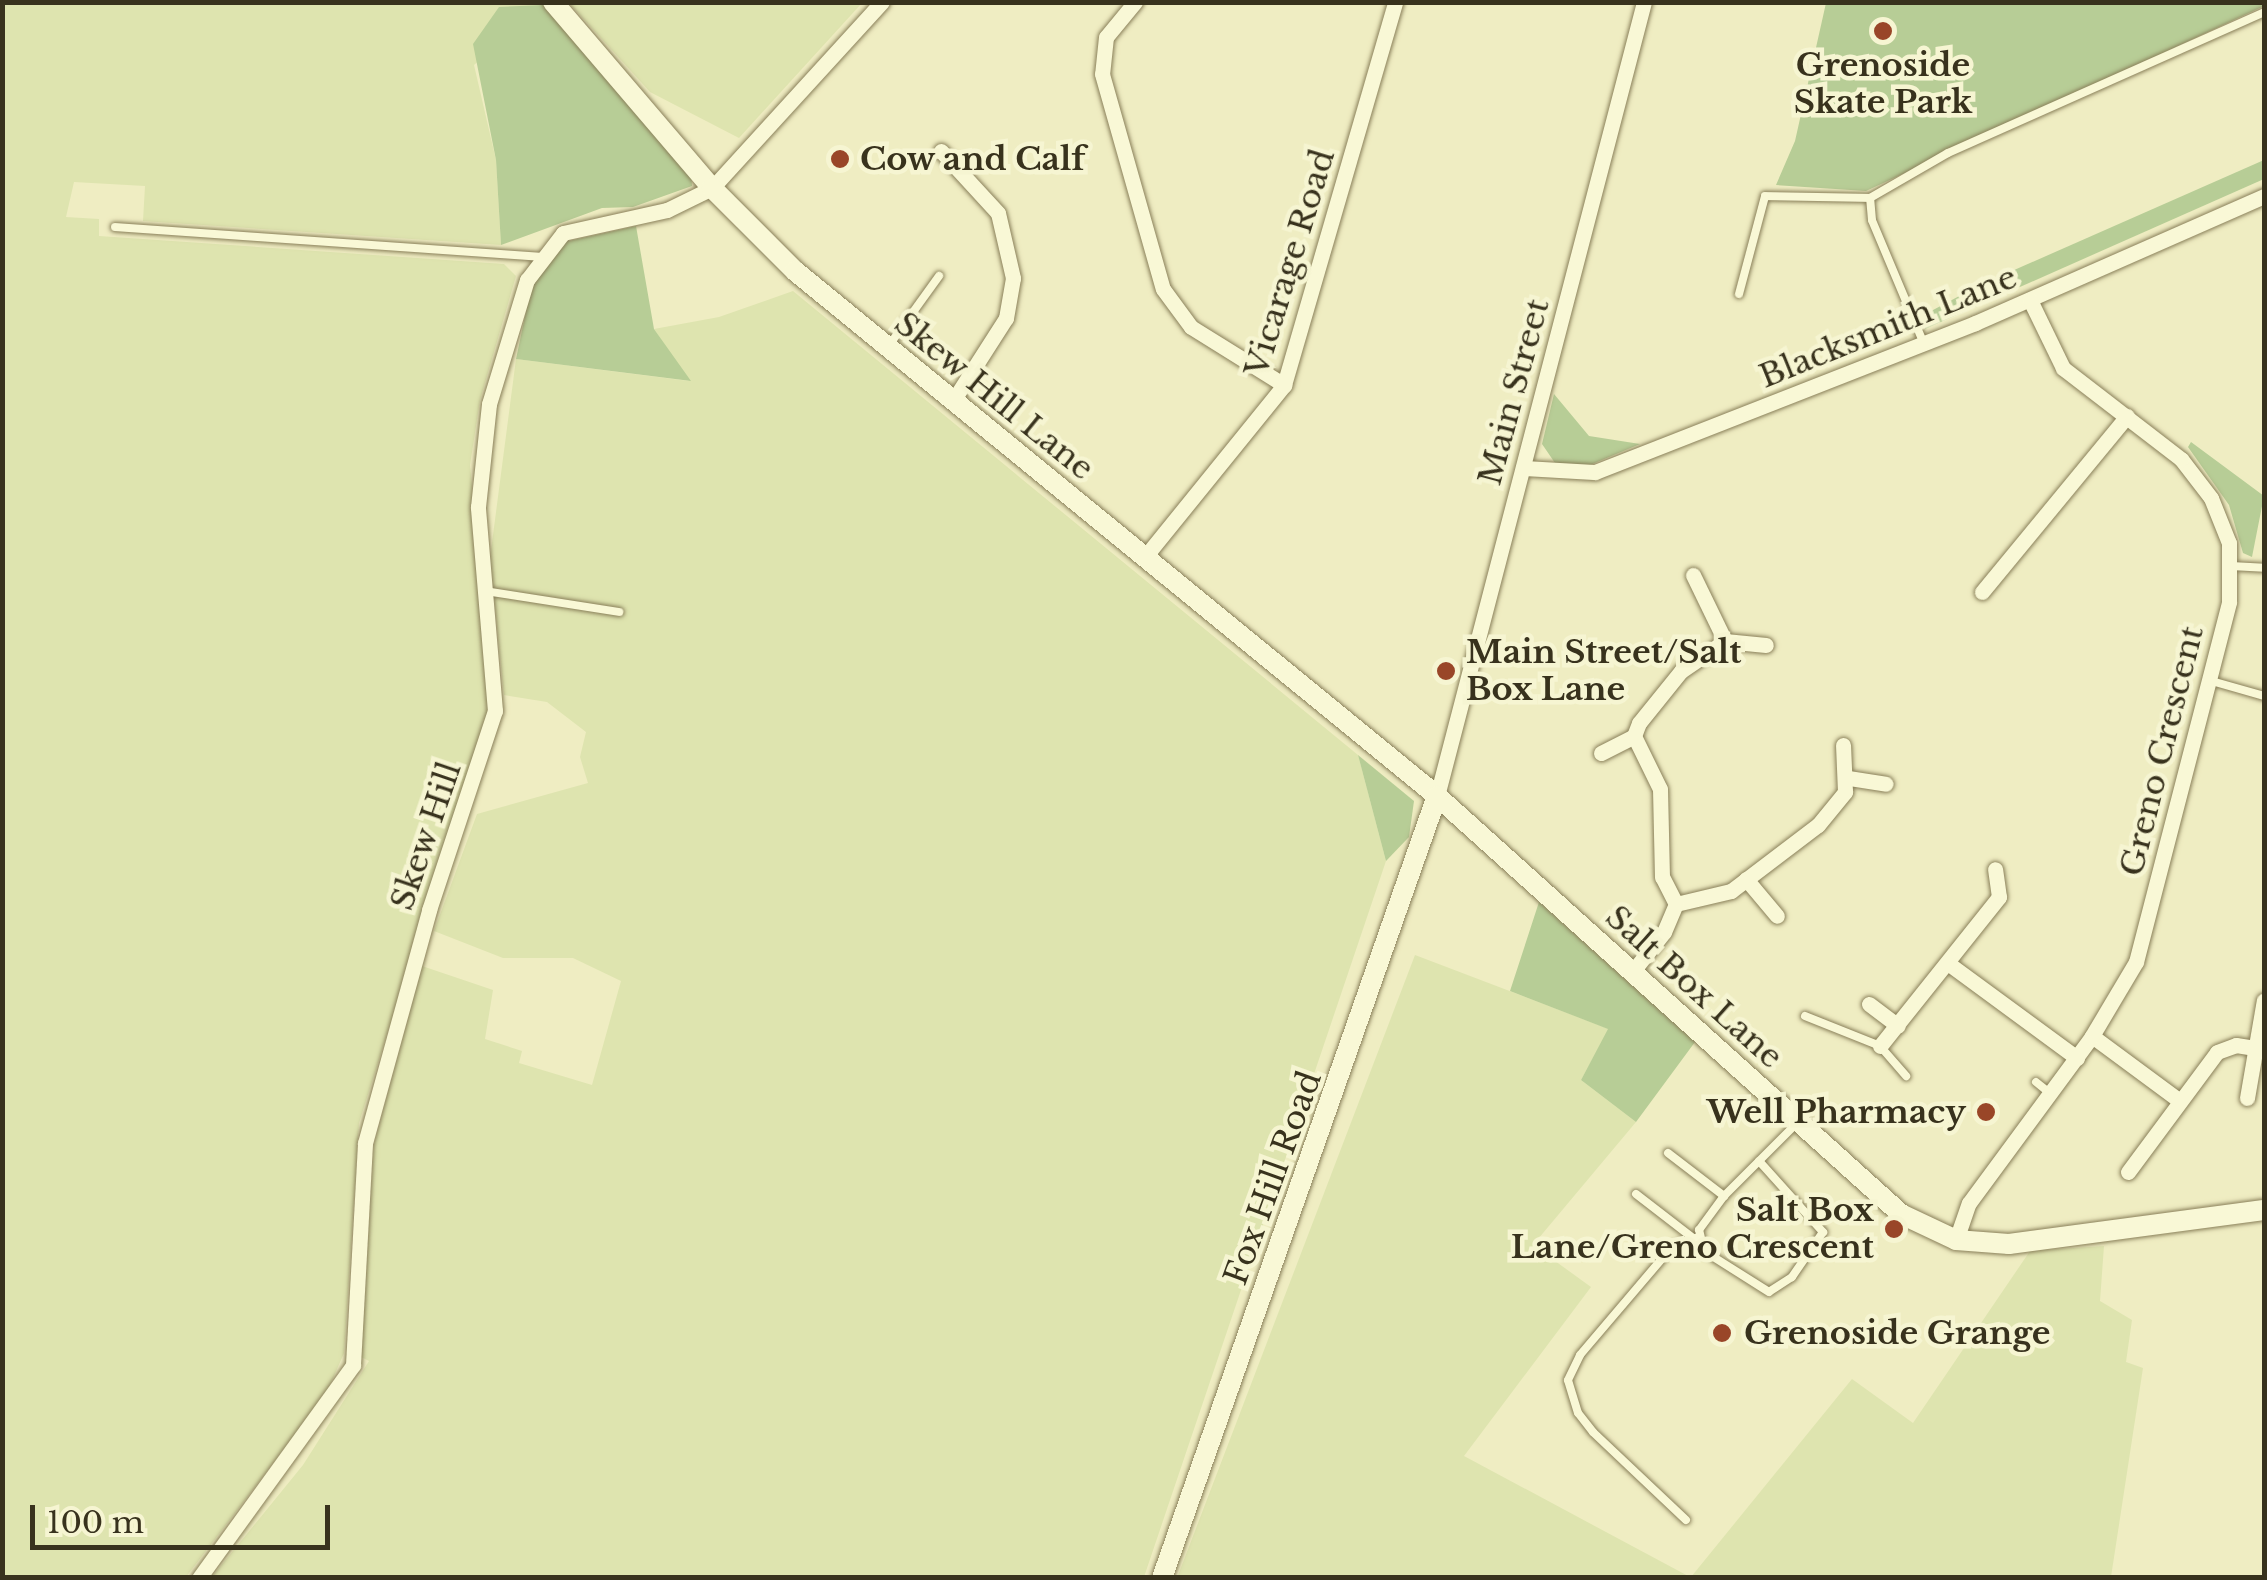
<!DOCTYPE html>
<style>
body{margin:0}
#map{position:relative;width:2267px;height:1580px;overflow:hidden;background:#efedc2;font-family:"Libre Baskerville",serif}
div>[style]{position:absolute}
[style*='--x']{left:calc(var(--x)*1px);top:calc(var(--y)*1px);width:calc(var(--w)*1px);rotate:calc(var(--a)*1deg)}
.farmland>*{inset:0;background:#dee4af}
.green>*{inset:0;background:#b7cd96}
.roads{filter:drop-shadow(0 0 2px #897f59) drop-shadow(0 0 2px #897f59)}
.service>*{height:8px;margin:-4px;padding:0 4px;transform-origin:4px;border-radius:4px;background:#f9f8d6}
.minor>*{height:15px;margin:-7.5px;padding:0 7.5px;transform-origin:7.5px;border-radius:7.5px;background:#f9f8d6}
.tertiary>*{height:20px;margin:-10px;padding:0 10px;transform-origin:10px;border-radius:10px;background:#f9f8d6}
.dots>*{width:28px;height:28px;translate:-50% -50%;box-sizing:border-box;border:5px solid #f6f5d2;border-radius:50%}
span{translate:-50% -50%;white-space:nowrap;text-align:center;line-height:1.15;-webkit-text-stroke:9px #f6f5d2;paint-order:stroke}
.poi-label{font-size:32px;color:#38321d;font-weight:700}
.left{translate:0 -50%;text-align:left}
.right{translate:-100% -50%;text-align:right}
.street-label{font-size:32px;color:#38321d}
.frame{position:absolute;inset:0;border:5px solid #38321d;pointer-events:none}
.scale{position:absolute;left:30px;top:1505px;width:300px;height:45px;box-sizing:border-box;border:5px solid #38321d;border-top:0;padding-left:12px;font-size:30px;line-height:35px;white-space:nowrap;color:#38321d;-webkit-text-stroke:8px #f6f5d2;paint-order:stroke}
</style>
<div id="map">
<div class="farmland">
<i style="clip-path:polygon(540px 2px,544px 5px,474px 65px,496px 160px,501px 245px,143px 221px,145px 186px,74px 182px,66px 217px,99px 219px,99px 236px,504px 264px,516px 276px,480px 400px,470px 465px,492px 701px,359px 1123px,344px 1353px,326px 1394px,186px 1577px,3px 1577px,2px 3px)"></i>
<i style="clip-path:polygon(569px 3px,862px 3px,739px 138px,650px 92px)"></i>
<i style="clip-path:polygon(793px 291px,1358px 755px,1386px 861px,1144px 1577px,211px 1578px,303px 1465px,369px 1361px,361px 1357px,374px 1144px,422px 966px,493px 990px,485px 1039px,522px 1051px,519px 1063px,592px 1085px,621px 981px,573px 958px,503px 958px,434px 931px,477px 814px,588px 783px,580px 757px,586px 732px,547px 702px,504px 695px,490px 558px,516px 359px,689px 381px,654px 329px,719px 317px)"></i>
<i style="clip-path:polygon(1415px 955px,1609px 1029px,1581px 1080px,1636px 1122px,1533px 1245px,1591px 1287px,1464px 1456px,1690px 1577px,1177px 1578px)"></i>
<i style="clip-path:polygon(2104px 1246px,2100px 1301px,2132px 1320px,2126px 1362px,2143px 1368px,2111px 1577px,1691px 1577px,1852px 1379px,1913px 1423px,2030px 1251px)"></i>
</div>
<div class="green">
<i style="clip-path:polygon(1826px 3px,2264px 2px,2264px 6px,1866px 191px,1776px 185px,1795px 141px)"></i>
<i style="clip-path:polygon(544px 5px,691px 173px,692px 186px,633px 207px,602px 208px,501px 245px,496px 160px,473px 44px,499px 7px)"></i>
<i style="clip-path:polygon(2264px 160px,2264px 179px,1925px 329px,1920px 317px,1978px 286px)"></i>
<i style="clip-path:polygon(636px 226px,654px 329px,691px 381px,516px 359px,532px 283px,564px 242px)"></i>
<i style="clip-path:polygon(1554px 394px,1589px 436px,1640px 444px,1590px 465px,1555px 463px,1542px 444px)"></i>
<i style="clip-path:polygon(2191px 442px,2264px 496px,2252px 557px,2243px 553px,2229px 505px,2188px 447px)"></i>
<i style="clip-path:polygon(1358px 755px,1414px 801px,1409px 837px,1386px 861px)"></i>
<i style="clip-path:polygon(1539px 902px,1695px 1042px,1636px 1122px,1581px 1080px,1608px 1029px,1510px 991px)"></i>
</div>
<div class="roads">
<div class="service">
<i style="--x:115;--y:227;--w:425;--a:4"></i>
<i style="--x:1739;--y:294;--w:101;--a:-75.1"></i>
<i style="--x:1765;--y:196;--w:105;--a:1.1"></i>
<i style="--x:890;--y:344;--w:84;--a:-54.2"></i>
<i style="--x:1924;--y:344;--w:134;--a:-112.8"></i>
<i style="--x:1872;--y:220;--w:22;--a:-95"></i>
<i style="--x:1870;--y:198;--w:90;--a:-30"></i>
<i style="--x:1948;--y:153;--w:346;--a:-24"></i>
<i style="--x:2231;--y:566;--w:33;--a:3"></i>
<i style="--x:485;--y:591;--w:136;--a:8.9"></i>
<i style="--x:2208;--y:680;--w:58;--a:15.9"></i>
<i style="--x:1805;--y:1016;--w:81;--a:21.8"></i>
<i style="--x:1880;--y:1046;--w:40;--a:49"></i>
<i style="--x:2036;--y:1082;--w:19;--a:39"></i>
<i style="--x:1668;--y:1153;--w:71;--a:37.5"></i>
<i style="--x:1759;--y:1161;--w:96;--a:48"></i>
<i style="--x:1823;--y:1232;--w:55;--a:124.6"></i>
<i style="--x:1792;--y:1277;--w:27;--a:147"></i>
<i style="--x:1769;--y:1292;--w:77;--a:-147.8"></i>
<i style="--x:1704;--y:1251;--w:22;--a:-103"></i>
<i style="--x:1699;--y:1230;--w:42;--a:-53.7"></i>
<i style="--x:1724;--y:1196;--w:105;--a:-45"></i>
<i style="--x:1636;--y:1194;--w:72;--a:37.7"></i>
<i style="--x:1686;--y:1520;--w:128;--a:-136.6"></i>
<i style="--x:1593;--y:1432;--w:24;--a:-128"></i>
<i style="--x:1578;--y:1413;--w:34;--a:-107"></i>
<i style="--x:1568;--y:1380;--w:28;--a:-64"></i>
<i style="--x:1580;--y:1355;--w:142;--a:-49.6"></i>
<i style="--x:1672;--y:1247;--w:28;--a:-21"></i>
</div>
<div class="minor">
<i style="--x:1135;--y:2;--w:45;--a:129.6"></i>
<i style="--x:1106;--y:37;--w:37;--a:96"></i>
<i style="--x:1102;--y:74;--w:223;--a:74.2"></i>
<i style="--x:1163;--y:289;--w:47;--a:53.6"></i>
<i style="--x:1191;--y:327;--w:110;--a:31.9"></i>
<i style="--x:941;--y:151;--w:84;--a:47.4"></i>
<i style="--x:998;--y:213;--w:67;--a:77"></i>
<i style="--x:1013;--y:278;--w:41;--a:99.9"></i>
<i style="--x:1006;--y:318;--w:98;--a:122.6"></i>
<i style="--x:1523;--y:468;--w:72;--a:3.2"></i>
<i style="--x:1595;--y:472;--w:408;--a:-21.4"></i>
<i style="--x:1975;--y:323;--w:316;--a:-23.7"></i>
<i style="--x:1144;--y:558;--w:223;--a:-51"></i>
<i style="--x:1284;--y:385;--w:399;--a:-73.8"></i>
<i style="--x:1693;--y:575;--w:73;--a:64.1"></i>
<i style="--x:1982;--y:592;--w:228;--a:-50.5"></i>
<i style="--x:1601;--y:753;--w:37;--a:-27"></i>
<i style="--x:1849;--y:778;--w:37;--a:9"></i>
<i style="--x:1437;--y:796;--w:821;--a:-75.39"></i>
<i style="--x:1746;--y:879;--w:48;--a:50"></i>
<i style="--x:1676;--y:904;--w:57;--a:-13.3"></i>
<i style="--x:1731;--y:891;--w:109;--a:-37.2"></i>
<i style="--x:1818;--y:825;--w:43;--a:-50.7"></i>
<i style="--x:1845;--y:792;--w:47;--a:-92.4"></i>
<i style="--x:1949;--y:964;--w:159;--a:36.3"></i>
<i style="--x:1633;--y:971;--w:50;--a:-51.5"></i>
<i style="--x:1664;--y:932;--w:30;--a:-67"></i>
<i style="--x:1676;--y:904;--w:30;--a:-117"></i>
<i style="--x:1662;--y:877;--w:88;--a:-91.3"></i>
<i style="--x:1660;--y:789;--w:59;--a:-116.1"></i>
<i style="--x:1634;--y:736;--w:14;--a:-69"></i>
<i style="--x:1639;--y:723;--w:67;--a:-51.1"></i>
<i style="--x:1681;--y:671;--w:53;--a:-34.3"></i>
<i style="--x:1725;--y:641;--w:41;--a:5.6"></i>
<i style="--x:1869;--y:1004;--w:36;--a:37"></i>
<i style="--x:2092;--y:1036;--w:109;--a:36.5"></i>
<i style="--x:1880;--y:1046;--w:191;--a:-51.4"></i>
<i style="--x:1999;--y:897;--w:28;--a:-98"></i>
<i style="--x:2247;--y:1098;--w:99;--a:-80.2"></i>
<i style="--x:2128;--y:1172;--w:149;--a:-53.4"></i>
<i style="--x:2217;--y:1052;--w:20;--a:-20"></i>
<i style="--x:2236;--y:1045;--w:19;--a:9"></i>
<i style="--x:1956;--y:1240;--w:39;--a:-71"></i>
<i style="--x:1969;--y:1203;--w:207;--a:-53.6"></i>
<i style="--x:2092;--y:1036;--w:86;--a:-59.3"></i>
<i style="--x:2136;--y:962;--w:372;--a:-75.5"></i>
<i style="--x:2229;--y:602;--w:59;--a:-90"></i>
<i style="--x:2229;--y:543;--w:48;--a:-111.8"></i>
<i style="--x:2211;--y:498;--w:49;--a:-127.6"></i>
<i style="--x:2181;--y:459;--w:149;--a:-142.4"></i>
<i style="--x:2063;--y:368;--w:76;--a:-115.9"></i>
<i style="--x:199;--y:1578;--w:263;--a:-54.1"></i>
<i style="--x:353;--y:1365;--w:222;--a:-86.9"></i>
<i style="--x:365;--y:1143;--w:242;--a:-74.6"></i>
<i style="--x:429;--y:910;--w:210;--a:-71.7"></i>
<i style="--x:495;--y:711;--w:205;--a:-94.8"></i>
<i style="--x:478;--y:507;--w:104;--a:-83.9"></i>
<i style="--x:489;--y:404;--w:130;--a:-73"></i>
<i style="--x:527;--y:280;--w:59;--a:-52.5"></i>
<i style="--x:563;--y:233;--w:107;--a:-12.5"></i>
<i style="--x:667;--y:210;--w:50;--a:-26.1"></i>
<i style="--x:712;--y:188;--w:252;--a:-47.6"></i>
</div>
<div class="tertiary">
<i style="--x:553;--y:2;--w:245;--a:49.5"></i>
<i style="--x:712;--y:188;--w:117;--a:45"></i>
<i style="--x:795;--y:271;--w:829;--a:39.27"></i>
<i style="--x:1437;--y:796;--w:625;--a:42.01"></i>
<i style="--x:1901;--y:1214;--w:61;--a:25.3"></i>
<i style="--x:1956;--y:1240;--w:53;--a:4.3"></i>
<i style="--x:2009;--y:1244;--w:257;--a:-7.6"></i>
<i style="--x:1162;--y:1578;--w:829;--a:-70.63"></i>
</div>
</div>
<div class="dots">
<i style="left:1883px;top:31px;background:#994628"></i>
<i style="left:840px;top:159px;background:#994628"></i>
<i style="left:1446px;top:671px;background:#994628"></i>
<i style="left:1986px;top:1112px;background:#994628"></i>
<i style="left:1894px;top:1229px;background:#994628"></i>
<i style="left:1722px;top:1333px;background:#994628"></i>
</div>
<div class="poi-label">
<span style="left:1883px;top:84px">Grenoside<br>Skate Park</span>
<span class="left" style="left:860px;top:159px">Cow and Calf</span>
<span class="left" style="left:1466px;top:671px">Main Street/Salt<br>Box Lane</span>
<span class="right" style="left:1966px;top:1112px">Well Pharmacy</span>
<span class="right" style="left:1874px;top:1229px">Salt Box<br>Lane/Greno Crescent</span>
<span class="left" style="left:1744px;top:1333px">Grenoside Grange</span>
</div>
<div class="street-label">
<span style="left:1290px;top:263px;rotate:-73deg">Vicarage Road</span>
<span style="left:1888px;top:327px;rotate:-22deg">Blacksmith Lane</span>
<span style="left:1514px;top:392px;rotate:-75deg">Main Street</span>
<span style="left:994px;top:396px;rotate:39deg">Skew Hill Lane</span>
<span style="left:2162px;top:751px;rotate:-76deg">Greno Crescent</span>
<span style="left:426px;top:836px;rotate:-71deg">Skew Hill</span>
<span style="left:1694px;top:987px;rotate:42deg">Salt Box Lane</span>
<span style="left:1273px;top:1178px;rotate:-70deg">Fox Hill Road</span>
</div>
<div class="frame"></div>
<div class="scale">100 m</div>
</div>
